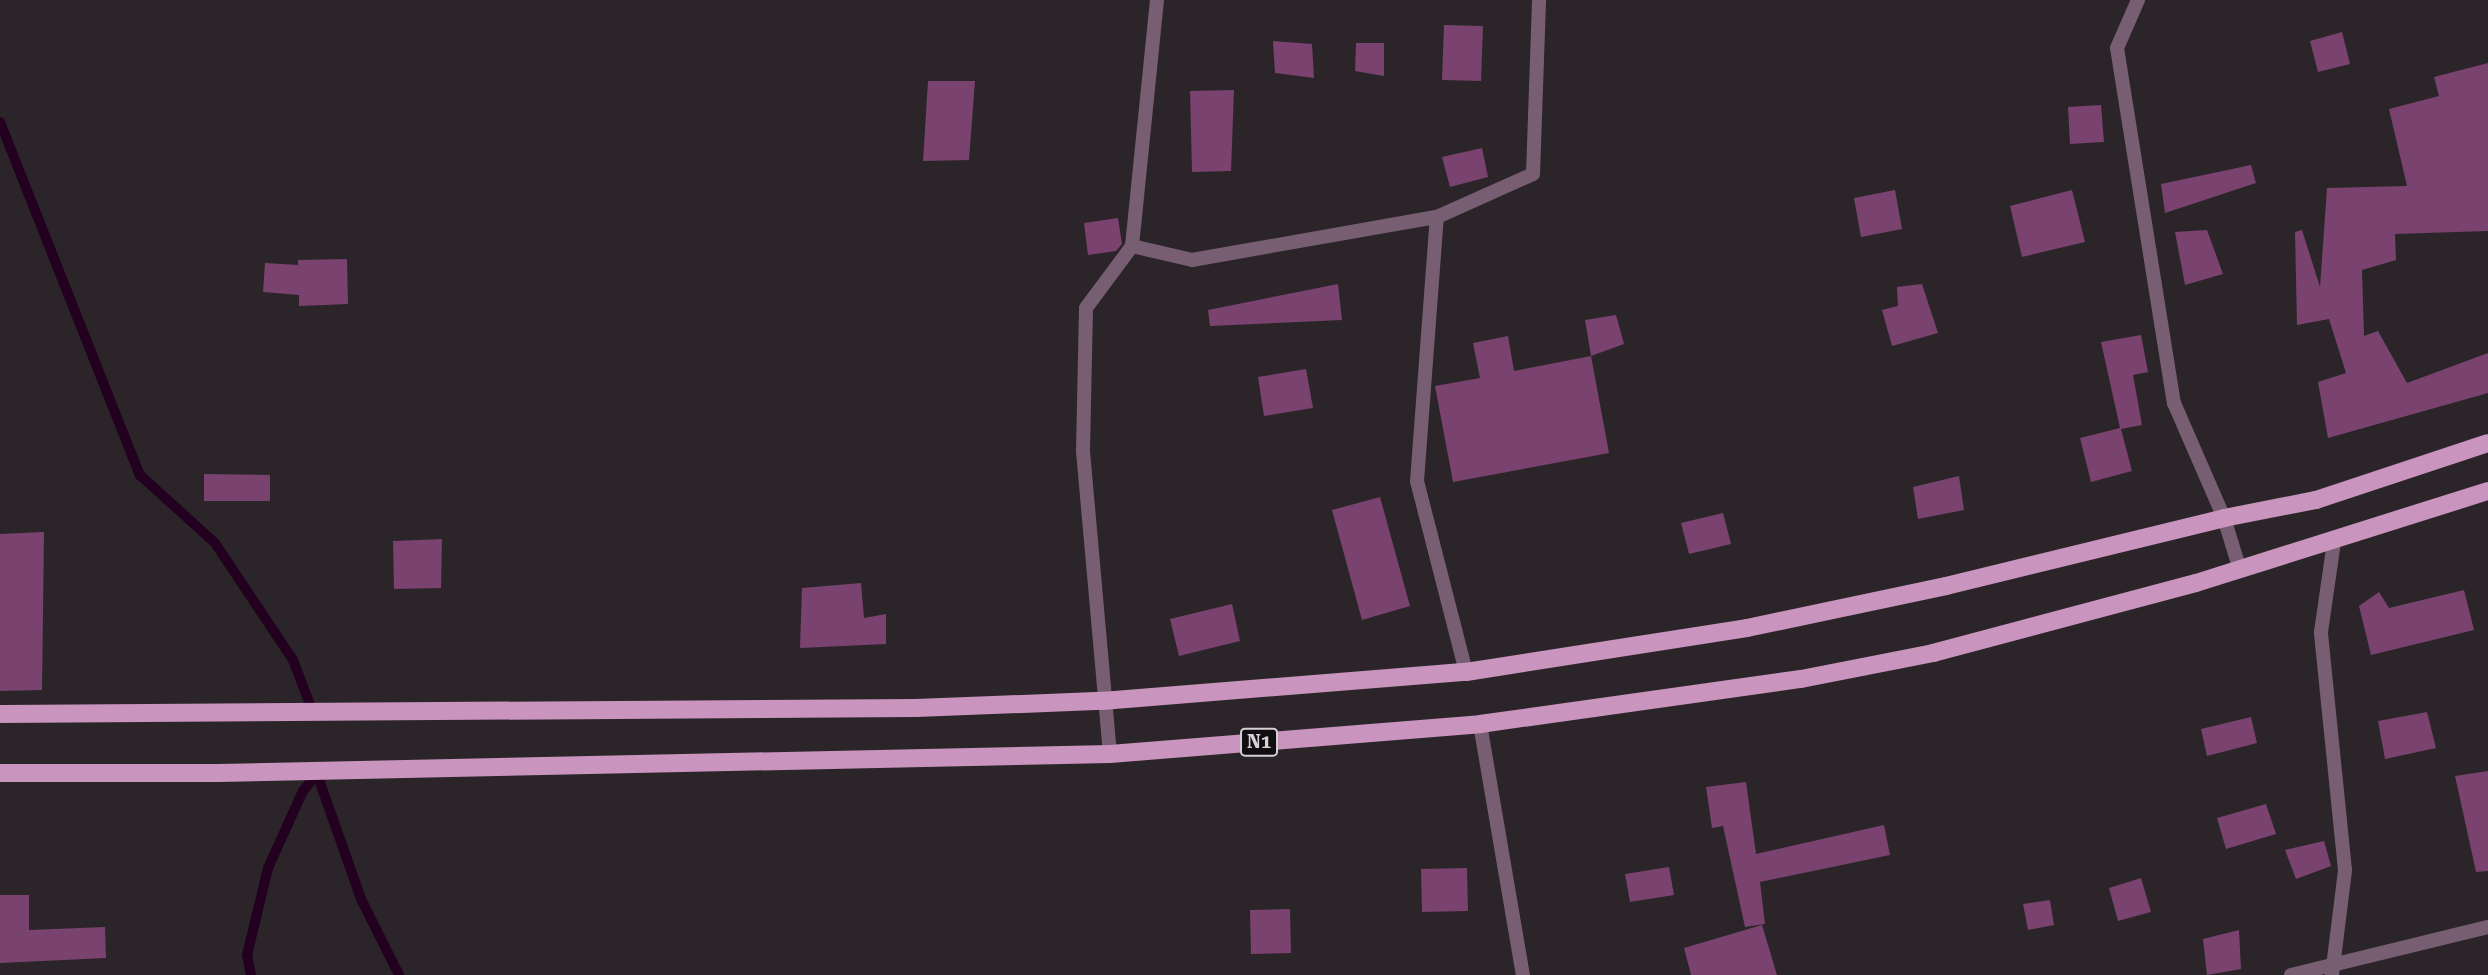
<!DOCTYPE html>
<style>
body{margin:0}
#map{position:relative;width:2488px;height:975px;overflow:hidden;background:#2b2529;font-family:"Roboto Serif",serif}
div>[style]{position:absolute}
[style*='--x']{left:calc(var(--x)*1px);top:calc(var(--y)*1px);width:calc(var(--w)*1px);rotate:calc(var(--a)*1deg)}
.stream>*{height:10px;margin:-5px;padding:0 5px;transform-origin:5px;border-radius:5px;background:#23001f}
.building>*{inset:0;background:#79426f}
.minor>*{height:14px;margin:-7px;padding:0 7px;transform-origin:7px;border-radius:7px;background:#785e72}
.primary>*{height:18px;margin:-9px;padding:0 9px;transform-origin:9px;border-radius:9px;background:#c994be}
span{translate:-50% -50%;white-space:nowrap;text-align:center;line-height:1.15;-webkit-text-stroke:5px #110f11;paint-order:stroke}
.shield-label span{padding:2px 5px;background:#110f11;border:2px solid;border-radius:5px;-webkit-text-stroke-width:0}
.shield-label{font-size:18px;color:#d5d1d4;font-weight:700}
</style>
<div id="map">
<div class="stream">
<i style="--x:0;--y:122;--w:380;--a:68.4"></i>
<i style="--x:140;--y:475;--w:101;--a:42.2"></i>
<i style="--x:215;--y:543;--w:141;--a:56.3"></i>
<i style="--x:293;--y:660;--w:45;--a:69.1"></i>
<i style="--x:316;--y:771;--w:136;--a:70.6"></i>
<i style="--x:361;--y:899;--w:85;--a:63.4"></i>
<i style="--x:251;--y:975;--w:20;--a:-101"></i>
<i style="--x:247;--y:955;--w:89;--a:-76.4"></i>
<i style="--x:268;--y:868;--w:85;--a:-65.6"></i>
<i style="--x:303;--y:791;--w:21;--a:-51"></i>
</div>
<div class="building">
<i style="clip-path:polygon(1444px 25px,1483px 26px,1481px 81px,1442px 80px)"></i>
<i style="clip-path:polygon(2342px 32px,2350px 64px,2318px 72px,2310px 41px)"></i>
<i style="clip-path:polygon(1273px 41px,1312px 44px,1314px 78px,1275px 73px)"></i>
<i style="clip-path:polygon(1356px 43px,1384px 43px,1384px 76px,1355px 71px)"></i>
<i style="clip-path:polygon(2488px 63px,2488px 231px,2395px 234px,2396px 260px,2362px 270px,2364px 336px,2378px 331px,2407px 383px,2488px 353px,2488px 393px,2328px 438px,2318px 382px,2346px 373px,2329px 319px,2297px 325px,2295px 232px,2302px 230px,2320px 287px,2327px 188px,2407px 186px,2389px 109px,2439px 96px,2434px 77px)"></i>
<i style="clip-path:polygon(928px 81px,975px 81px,969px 160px,923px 161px)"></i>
<i style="clip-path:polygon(1234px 90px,1231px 171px,1192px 172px,1190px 91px)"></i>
<i style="clip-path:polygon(2101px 105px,2104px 142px,2070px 144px,2068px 107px)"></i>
<i style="clip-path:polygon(1482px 148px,1488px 177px,1450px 187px,1442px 157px)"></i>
<i style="clip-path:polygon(2251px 165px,2256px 183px,2165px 213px,2161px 184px)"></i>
<i style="clip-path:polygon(1895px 190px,1902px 229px,1861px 237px,1854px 198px)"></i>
<i style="clip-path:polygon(2072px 190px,2085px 242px,2022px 257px,2010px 206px)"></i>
<i style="clip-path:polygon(1118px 218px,1122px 244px,1116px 251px,1088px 255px,1084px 223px)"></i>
<i style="clip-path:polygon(2207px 230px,2223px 274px,2185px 285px,2175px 232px)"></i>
<i style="clip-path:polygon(347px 259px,348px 304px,299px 306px,299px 295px,263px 292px,265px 263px,298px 265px,298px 260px)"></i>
<i style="clip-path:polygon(1338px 284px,1342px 320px,1210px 326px,1208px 310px)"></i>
<i style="clip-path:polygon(1922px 284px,1938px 333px,1892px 346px,1882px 310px,1898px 306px,1897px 287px)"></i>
<i style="clip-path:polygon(1616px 315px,1624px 344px,1591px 356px,1585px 320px)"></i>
<i style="clip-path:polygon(2141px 335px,2148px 372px,2133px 375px,2142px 425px,2121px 429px,2132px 471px,2091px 482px,2080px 438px,2120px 428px,2101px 342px)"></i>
<i style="clip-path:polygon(1508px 336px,1514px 371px,1591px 356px,1609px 453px,1453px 482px,1435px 386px,1480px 378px,1473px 343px)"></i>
<i style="clip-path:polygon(1306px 369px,1313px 408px,1264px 416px,1258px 377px)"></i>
<i style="clip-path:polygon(204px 474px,270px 475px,270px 501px,204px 501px)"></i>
<i style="clip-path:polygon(1959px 476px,1964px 510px,1918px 519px,1913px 487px)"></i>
<i style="clip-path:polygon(1380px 497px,1410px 606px,1362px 620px,1332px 510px)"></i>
<i style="clip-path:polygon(1723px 513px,1731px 544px,1689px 554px,1681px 523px)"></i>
<i style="clip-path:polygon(44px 532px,42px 690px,0 691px,0 534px)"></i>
<i style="clip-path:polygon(442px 539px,441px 588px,394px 589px,393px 541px)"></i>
<i style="clip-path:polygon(861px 583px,864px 618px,886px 614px,886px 644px,800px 648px,802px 588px)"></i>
<i style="clip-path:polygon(2464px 590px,2474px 630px,2371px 655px,2359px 606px,2379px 592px,2389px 608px)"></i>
<i style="clip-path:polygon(1232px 604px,1240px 641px,1179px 656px,1170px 619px)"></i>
<i style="clip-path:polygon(2427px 712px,2436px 748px,2385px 759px,2378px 721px)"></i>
<i style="clip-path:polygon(2251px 717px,2257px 743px,2207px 756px,2201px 729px)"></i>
<i style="clip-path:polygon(2488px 771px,2488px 871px,2476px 872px,2455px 776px)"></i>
<i style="clip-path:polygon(1746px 782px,1756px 854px,1884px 825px,1890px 855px,1760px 882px,1765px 924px,1745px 927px,1723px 826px,1712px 828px,1706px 787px)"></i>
<i style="clip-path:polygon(2266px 804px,2276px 834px,2226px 849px,2217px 818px)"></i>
<i style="clip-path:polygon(2324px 841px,2331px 866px,2296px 879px,2285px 850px)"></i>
<i style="clip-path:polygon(1669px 867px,1674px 895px,1630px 902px,1625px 874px)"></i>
<i style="clip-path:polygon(1467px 868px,1468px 911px,1422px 912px,1421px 869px)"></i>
<i style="clip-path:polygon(2141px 878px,2151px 912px,2118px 921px,2109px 888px)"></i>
<i style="clip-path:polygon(0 895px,29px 895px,29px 930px,105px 927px,106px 958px,0 963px)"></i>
<i style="clip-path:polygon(2050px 900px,2054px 925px,2028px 930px,2023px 904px)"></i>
<i style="clip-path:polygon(1290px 909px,1291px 953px,1251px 954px,1250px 910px)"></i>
<i style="clip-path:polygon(1762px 925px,1777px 975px,1691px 975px,1684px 948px)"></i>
<i style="clip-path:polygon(2239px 930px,2241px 969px,2207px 975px,2203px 939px)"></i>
</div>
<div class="minor">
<i style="--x:2138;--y:0;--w:52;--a:113.6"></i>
<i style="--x:2117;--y:48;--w:360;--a:80.9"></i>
<i style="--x:2174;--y:403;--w:125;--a:66.5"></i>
<i style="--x:2224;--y:518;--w:54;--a:72.9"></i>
<i style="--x:1132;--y:246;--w:62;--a:13.1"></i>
<i style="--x:1192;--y:260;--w:249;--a:-10"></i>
<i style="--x:1466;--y:672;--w:197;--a:-104.4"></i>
<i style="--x:1417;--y:481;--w:265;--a:-85.7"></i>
<i style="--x:1437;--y:217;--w:105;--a:-24.1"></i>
<i style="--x:1533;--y:174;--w:174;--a:-88"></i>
<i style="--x:1480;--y:724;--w:255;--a:80.3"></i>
<i style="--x:1110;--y:754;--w:304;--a:-95.1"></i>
<i style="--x:1083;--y:451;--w:143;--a:-88.8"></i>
<i style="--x:1086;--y:308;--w:77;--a:-53.4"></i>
<i style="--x:1132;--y:246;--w:247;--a:-84.2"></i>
<i style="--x:2291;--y:975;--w:203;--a:-13.7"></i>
<i style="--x:2332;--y:975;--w:106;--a:-82.9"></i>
<i style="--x:2345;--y:870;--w:239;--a:-95.8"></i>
<i style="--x:2321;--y:632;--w:91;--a:-81.8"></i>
</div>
<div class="primary">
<i style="--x:0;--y:714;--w:916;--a:-0.38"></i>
<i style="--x:916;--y:708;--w:186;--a:-2.2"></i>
<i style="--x:1102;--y:701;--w:365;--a:-4.6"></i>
<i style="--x:1466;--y:672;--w:284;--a:-8.9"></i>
<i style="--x:1747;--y:628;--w:203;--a:-11.9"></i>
<i style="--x:1946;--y:586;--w:286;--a:-13.7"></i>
<i style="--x:2224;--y:518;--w:94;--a:-11.1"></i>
<i style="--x:2316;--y:500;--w:181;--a:-18.3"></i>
<i style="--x:0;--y:773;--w:218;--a:0"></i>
<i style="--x:218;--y:773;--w:892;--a:-1.22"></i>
<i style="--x:1110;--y:754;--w:371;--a:-4.6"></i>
<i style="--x:1480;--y:724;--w:324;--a:-8"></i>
<i style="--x:1801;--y:679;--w:135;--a:-11.1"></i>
<i style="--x:1933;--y:653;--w:272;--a:-14.9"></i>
<i style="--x:2196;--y:583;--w:306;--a:-17.5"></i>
</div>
<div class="shield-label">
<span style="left:1259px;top:742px">N1</span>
</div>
</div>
